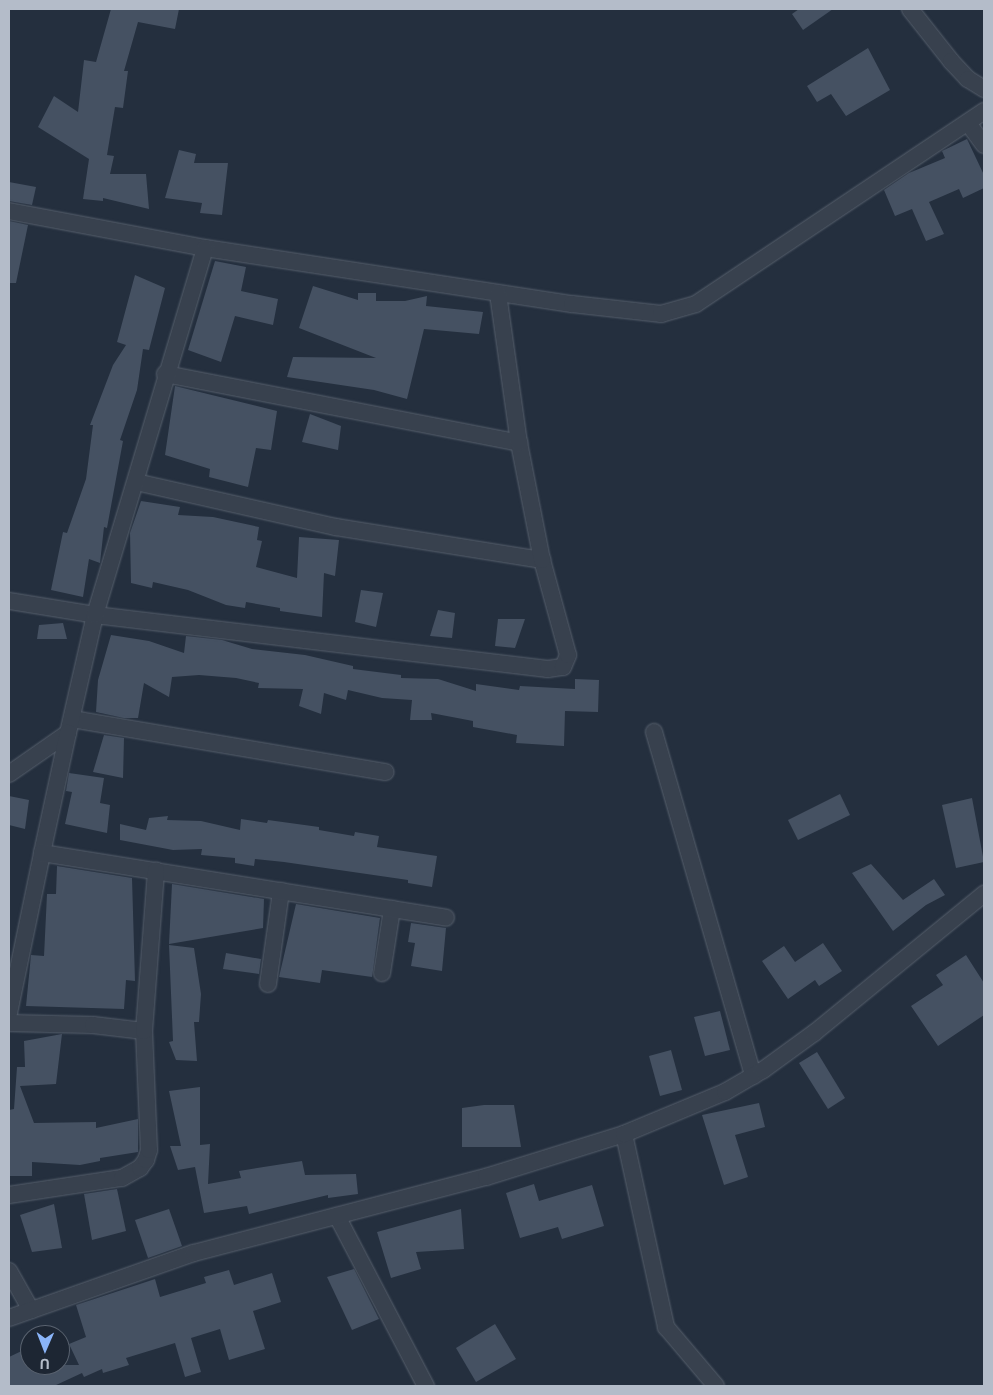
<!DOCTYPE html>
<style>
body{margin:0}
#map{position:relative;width:993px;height:1395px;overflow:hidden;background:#242f3e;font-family:"Public Sans",sans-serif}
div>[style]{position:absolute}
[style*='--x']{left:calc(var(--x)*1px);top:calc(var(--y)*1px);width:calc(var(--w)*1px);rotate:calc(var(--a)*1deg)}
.building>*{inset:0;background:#455162}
.roads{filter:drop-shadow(0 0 1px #565f6c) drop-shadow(0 0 1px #565f6c)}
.street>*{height:16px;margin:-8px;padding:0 8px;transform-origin:8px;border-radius:8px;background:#38414e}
span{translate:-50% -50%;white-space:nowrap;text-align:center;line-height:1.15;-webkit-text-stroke:5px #1d2633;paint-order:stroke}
.frame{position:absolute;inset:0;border:10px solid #b4bcc9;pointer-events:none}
.north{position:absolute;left:20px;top:1325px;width:50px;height:50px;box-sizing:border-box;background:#1d2633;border:1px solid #59626f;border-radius:50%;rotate:181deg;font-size:14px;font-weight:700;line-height:20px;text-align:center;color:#b4bcc9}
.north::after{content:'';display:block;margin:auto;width:18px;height:22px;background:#8ab4f8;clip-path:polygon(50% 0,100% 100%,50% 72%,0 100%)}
</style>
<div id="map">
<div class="building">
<i style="clip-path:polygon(111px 9px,179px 9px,175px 29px,138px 22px,124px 71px,128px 71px,123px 108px,115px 107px,107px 155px,114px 156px,110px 174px,146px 174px,149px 209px,103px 198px,103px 201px,83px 199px,89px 159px,38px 127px,54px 96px,78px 112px,84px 60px,96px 62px)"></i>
<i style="clip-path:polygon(799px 9px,833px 9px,803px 30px,792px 14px)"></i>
<i style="clip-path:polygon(868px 48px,890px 90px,846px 116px,831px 94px,817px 102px,807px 86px)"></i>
<i style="clip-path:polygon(967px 139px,984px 175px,984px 188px,963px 198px,959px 189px,929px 202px,944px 234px,926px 241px,912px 209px,895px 216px,884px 190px,909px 173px,945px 158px,942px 151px)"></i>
<i style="clip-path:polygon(179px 150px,196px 154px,194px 163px,228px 163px,222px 215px,200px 213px,202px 203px,165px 198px)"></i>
<i style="clip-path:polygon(9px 182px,36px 187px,32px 205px,9px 201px)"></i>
<i style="clip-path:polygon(9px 221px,28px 225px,16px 283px,9px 283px)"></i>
<i style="clip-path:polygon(215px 261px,246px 267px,241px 291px,278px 299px,273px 325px,235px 316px,221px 362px,188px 350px)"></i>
<i style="clip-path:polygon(135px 275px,165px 288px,149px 350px,143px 349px,137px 390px,120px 440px,123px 441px,107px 528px,104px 527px,100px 563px,89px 559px,83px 597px,51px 590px,63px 532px,67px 533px,86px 479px,93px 425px,90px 425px,113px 365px,126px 345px,117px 342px)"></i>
<i style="clip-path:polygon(313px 286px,358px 300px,358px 293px,376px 293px,376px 301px,405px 301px,427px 296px,426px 306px,483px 312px,479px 334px,424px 329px,407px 399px,374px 390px,287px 377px,293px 357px,376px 358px,299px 328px)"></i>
<i style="clip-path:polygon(175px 386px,277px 411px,271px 450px,256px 448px,248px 487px,209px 477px,210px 469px,165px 455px)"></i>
<i style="clip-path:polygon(310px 414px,341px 426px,338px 450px,302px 442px)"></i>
<i style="clip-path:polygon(141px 501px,180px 507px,178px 515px,213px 517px,259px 527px,257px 540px,262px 541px,256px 567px,297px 578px,299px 537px,339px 540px,335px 576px,324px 573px,322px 617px,280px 611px,280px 608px,246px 602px,245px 608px,226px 605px,188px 590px,153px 582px,152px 588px,131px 583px,130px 533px)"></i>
<i style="clip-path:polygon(361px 590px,383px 593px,376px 627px,355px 622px)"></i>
<i style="clip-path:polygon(438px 610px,455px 613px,452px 638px,430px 636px)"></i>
<i style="clip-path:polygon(498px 619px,525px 619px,515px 648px,495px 646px)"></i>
<i style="clip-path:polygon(63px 623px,67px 639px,37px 639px,39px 625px)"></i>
<i style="clip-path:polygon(111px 635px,149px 641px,184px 653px,186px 636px,222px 640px,252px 649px,305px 655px,353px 666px,353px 669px,401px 675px,401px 678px,438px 679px,476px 691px,476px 684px,519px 690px,520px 686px,575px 689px,575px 679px,599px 680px,598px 712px,565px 711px,564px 746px,516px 743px,517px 735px,473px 727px,473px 721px,431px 713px,432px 720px,410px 720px,412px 700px,382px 698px,348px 690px,346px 700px,324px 693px,321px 714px,299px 706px,303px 689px,258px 688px,259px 683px,236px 678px,199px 675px,172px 677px,169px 697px,144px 683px,138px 718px,124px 718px,96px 712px,98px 680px)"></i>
<i style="clip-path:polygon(104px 735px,124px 738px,123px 778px,93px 772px)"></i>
<i style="clip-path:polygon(69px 773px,104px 778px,100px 803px,110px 805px,107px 833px,65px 824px,72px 792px,66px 791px)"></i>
<i style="clip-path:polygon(840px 794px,850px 815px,798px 840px,788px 820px)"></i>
<i style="clip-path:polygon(9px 796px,29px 800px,25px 829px,9px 825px)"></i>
<i style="clip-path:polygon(972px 798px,984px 862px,956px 868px,942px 805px)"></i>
<i style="clip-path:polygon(168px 816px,167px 820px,201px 821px,240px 830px,241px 819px,267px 823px,268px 820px,319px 827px,319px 830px,354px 836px,355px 832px,379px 836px,377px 847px,437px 856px,432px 887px,408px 883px,408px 880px,284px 862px,255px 859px,254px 866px,235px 863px,235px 858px,201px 855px,202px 849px,173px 850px,120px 840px,120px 824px,146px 830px,149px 818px)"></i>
<i style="clip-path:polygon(871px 864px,903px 900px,934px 879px,945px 895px,926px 905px,893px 931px,852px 873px)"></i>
<i style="clip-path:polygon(57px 866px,132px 878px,135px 981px,126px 980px,124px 1009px,26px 1006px,31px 955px,44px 956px,47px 894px,56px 894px)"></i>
<i style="clip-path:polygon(172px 884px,264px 899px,263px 928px,169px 944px)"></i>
<i style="clip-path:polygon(296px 904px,380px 918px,372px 977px,322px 970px,320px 983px,279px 977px)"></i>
<i style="clip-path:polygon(411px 923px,446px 928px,442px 971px,411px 966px,415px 943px,408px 942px)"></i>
<i style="clip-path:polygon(823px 943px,842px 971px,819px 986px,815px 980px,788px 999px,762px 961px,784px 946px,795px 962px)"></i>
<i style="clip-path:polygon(169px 945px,194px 948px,201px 994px,199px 1022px,194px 1022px,197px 1061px,176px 1060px,169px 1042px,173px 1041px)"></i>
<i style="clip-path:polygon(226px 953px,261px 959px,259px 974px,223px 969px)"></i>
<i style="clip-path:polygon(966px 955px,984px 983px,984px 1015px,938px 1046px,911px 1006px,943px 985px,936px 975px)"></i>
<i style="clip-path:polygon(720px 1011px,730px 1050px,705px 1056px,694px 1017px)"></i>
<i style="clip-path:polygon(62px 1034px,56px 1084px,20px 1086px,34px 1123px,96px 1122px,96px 1128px,138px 1119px,138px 1152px,100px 1158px,100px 1161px,80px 1165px,32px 1162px,32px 1176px,9px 1176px,9px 1110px,14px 1109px,17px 1067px,25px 1067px,24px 1041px)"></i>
<i style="clip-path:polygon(671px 1050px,682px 1090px,660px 1096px,649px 1056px)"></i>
<i style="clip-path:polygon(817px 1052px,845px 1098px,828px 1109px,799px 1063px)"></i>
<i style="clip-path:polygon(200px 1087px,200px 1145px,210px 1144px,208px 1184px,241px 1178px,239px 1171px,302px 1161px,305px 1175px,356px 1174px,358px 1194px,328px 1198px,328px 1195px,249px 1214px,247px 1206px,204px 1213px,195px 1167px,178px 1170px,170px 1146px,181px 1146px,169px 1091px)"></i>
<i style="clip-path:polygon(759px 1103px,765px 1127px,735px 1135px,748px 1177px,724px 1185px,702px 1115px)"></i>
<i style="clip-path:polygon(484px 1105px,514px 1105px,521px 1147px,462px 1147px,462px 1108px)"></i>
<i style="clip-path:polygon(534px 1184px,539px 1201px,592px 1185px,604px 1226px,562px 1239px,558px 1227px,520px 1238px,506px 1193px)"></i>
<i style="clip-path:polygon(117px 1189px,126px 1231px,92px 1240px,84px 1194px)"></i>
<i style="clip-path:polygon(54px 1204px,62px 1248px,32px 1252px,20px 1215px)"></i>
<i style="clip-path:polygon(169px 1209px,182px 1246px,148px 1258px,135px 1220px)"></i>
<i style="clip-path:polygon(461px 1209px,464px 1249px,416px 1252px,421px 1269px,391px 1278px,377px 1232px)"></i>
<i style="clip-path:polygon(354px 1269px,379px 1319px,352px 1330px,327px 1277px)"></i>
<i style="clip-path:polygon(229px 1270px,234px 1285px,272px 1273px,281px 1302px,253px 1311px,265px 1349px,229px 1360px,220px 1329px,191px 1338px,201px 1372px,185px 1377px,175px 1343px,126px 1358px,129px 1365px,103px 1373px,102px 1369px,84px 1377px,82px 1373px,54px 1386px,9px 1386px,9px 1357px,30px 1347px,30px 1365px,79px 1365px,69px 1344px,86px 1337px,76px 1305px,155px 1279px,160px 1297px,206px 1283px,204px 1277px)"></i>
<i style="clip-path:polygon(495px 1324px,516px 1359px,476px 1382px,456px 1348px)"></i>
</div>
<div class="roads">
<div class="street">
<i style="--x:910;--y:9;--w:66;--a:51.7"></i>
<i style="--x:951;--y:61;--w:25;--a:47"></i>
<i style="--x:968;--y:79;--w:19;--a:32"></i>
<i style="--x:968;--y:123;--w:27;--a:54"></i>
<i style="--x:9;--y:211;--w:199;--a:10.7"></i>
<i style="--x:205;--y:248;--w:371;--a:8.7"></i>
<i style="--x:572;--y:304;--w:90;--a:6.4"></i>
<i style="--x:661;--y:314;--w:36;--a:-16"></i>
<i style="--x:696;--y:304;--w:347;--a:-33.8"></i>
<i style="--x:165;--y:374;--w:361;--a:11"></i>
<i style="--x:136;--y:482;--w:205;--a:12.7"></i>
<i style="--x:336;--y:527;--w:209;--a:9.1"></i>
<i style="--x:9;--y:601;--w:87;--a:9.2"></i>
<i style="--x:95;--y:615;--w:456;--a:6.8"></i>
<i style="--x:548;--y:669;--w:15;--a:-8"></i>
<i style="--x:563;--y:667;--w:13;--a:-67"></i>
<i style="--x:568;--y:655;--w:98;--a:-105.3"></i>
<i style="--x:542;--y:560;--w:119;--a:-101.1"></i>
<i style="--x:519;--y:443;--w:151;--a:-98"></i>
<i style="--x:72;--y:719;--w:318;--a:9.6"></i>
<i style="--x:654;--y:732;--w:358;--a:73.9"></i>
<i style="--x:9;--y:774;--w:72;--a:-34.8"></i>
<i style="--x:68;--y:733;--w:121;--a:-77.1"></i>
<i style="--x:95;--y:615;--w:383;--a:-73.3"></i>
<i style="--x:42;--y:853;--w:123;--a:-77.8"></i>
<i style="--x:382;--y:973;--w:65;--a:-81.1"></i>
<i style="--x:268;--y:984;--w:94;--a:-82"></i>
<i style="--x:9;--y:1013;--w:163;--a:-78.3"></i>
<i style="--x:42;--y:853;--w:409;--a:9.1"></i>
<i style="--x:9;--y:1023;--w:84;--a:1.4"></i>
<i style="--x:93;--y:1025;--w:51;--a:6.7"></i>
<i style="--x:624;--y:1134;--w:198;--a:77.7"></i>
<i style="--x:666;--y:1327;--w:77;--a:49.7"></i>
<i style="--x:9;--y:1195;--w:114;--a:-8.6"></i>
<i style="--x:122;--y:1178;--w:21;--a:-29"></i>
<i style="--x:140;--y:1168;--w:10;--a:-53"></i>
<i style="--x:146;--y:1160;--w:10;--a:-73"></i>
<i style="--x:149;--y:1150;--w:119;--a:-92.4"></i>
<i style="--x:144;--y:1031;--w:161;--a:-85.7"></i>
<i style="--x:337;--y:1216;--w:192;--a:62.4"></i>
<i style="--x:9;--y:1271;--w:45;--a:60.6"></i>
<i style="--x:9;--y:1318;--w:196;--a:-19.4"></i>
<i style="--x:194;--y:1253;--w:302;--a:-14.6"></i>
<i style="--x:486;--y:1177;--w:145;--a:-17.3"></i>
<i style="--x:624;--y:1134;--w:109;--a:-22.6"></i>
<i style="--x:725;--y:1092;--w:44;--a:-30.1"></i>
<i style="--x:763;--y:1070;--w:63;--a:-36"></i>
<i style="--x:814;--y:1033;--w:220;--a:-39.3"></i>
</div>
</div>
<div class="frame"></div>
<div class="north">U</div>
</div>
